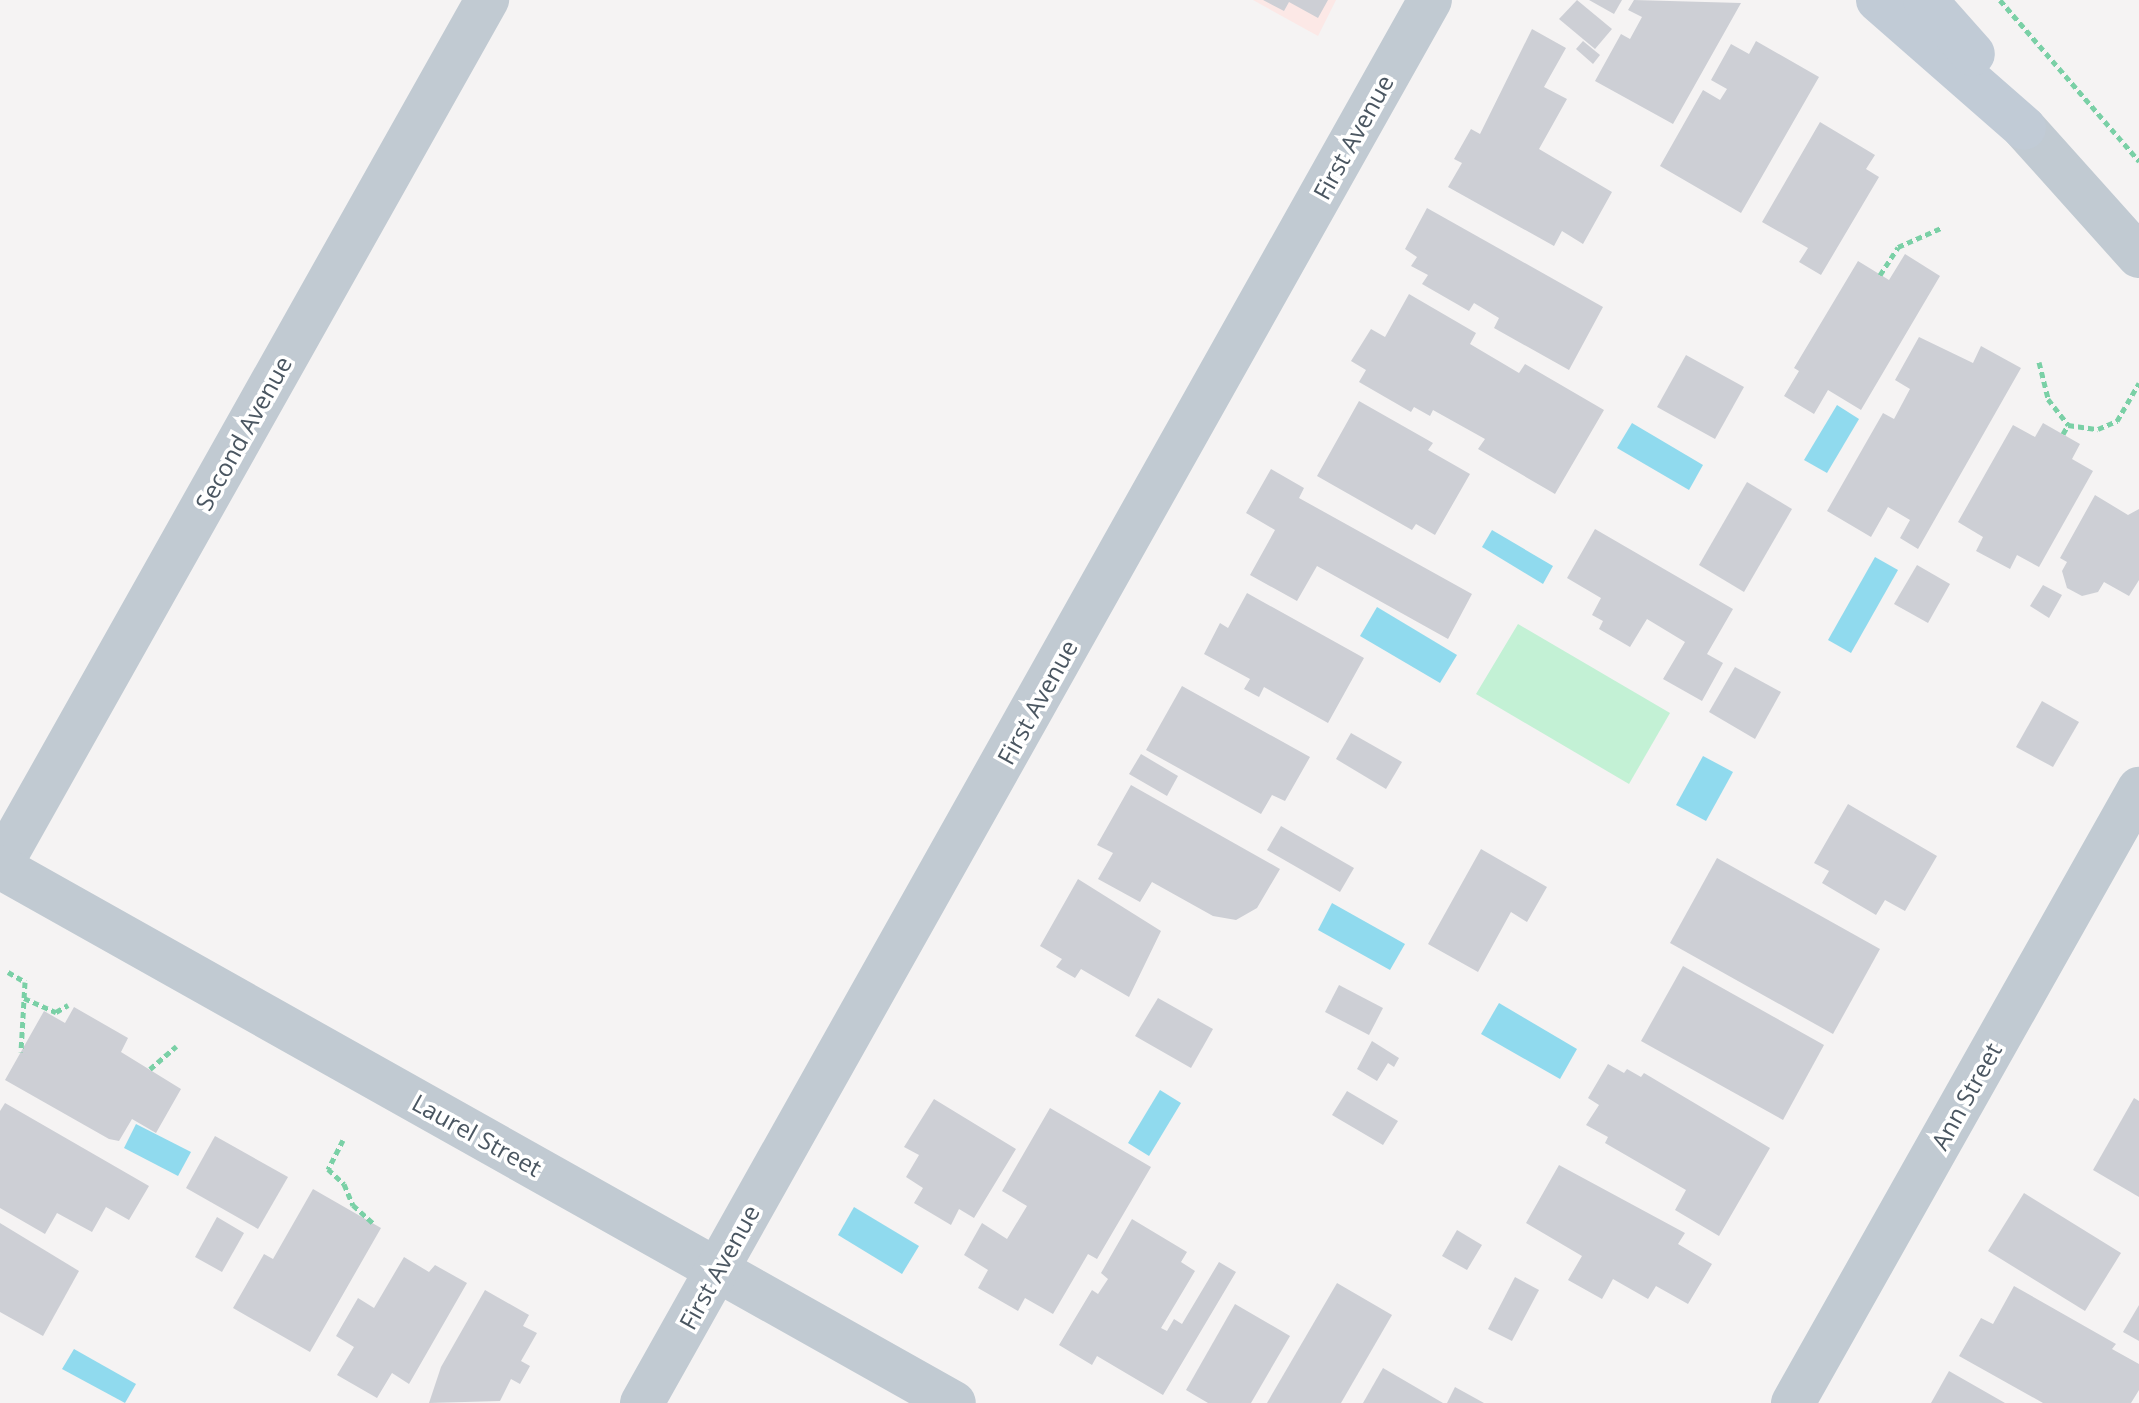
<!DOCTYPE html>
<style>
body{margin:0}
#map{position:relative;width:2139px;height:1403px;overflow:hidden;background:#f5f3f3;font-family:"Open Sans",sans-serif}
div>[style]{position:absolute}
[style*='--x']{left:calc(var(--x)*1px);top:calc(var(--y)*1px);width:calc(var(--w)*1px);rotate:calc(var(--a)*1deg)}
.medical>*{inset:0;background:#fce8e6}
.green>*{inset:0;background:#c3f1d5}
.water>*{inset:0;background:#90daee}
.building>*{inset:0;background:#cdcfd5}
.path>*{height:5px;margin-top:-2.5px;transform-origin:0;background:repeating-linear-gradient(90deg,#7ad0a6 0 6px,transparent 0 10px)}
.street>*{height:44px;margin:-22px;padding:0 22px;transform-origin:22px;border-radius:22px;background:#c1cad2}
.secondary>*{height:44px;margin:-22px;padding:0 22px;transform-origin:22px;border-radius:22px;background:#c1cbd6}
span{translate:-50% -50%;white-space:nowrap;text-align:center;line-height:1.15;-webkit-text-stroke:7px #fff;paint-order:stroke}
.street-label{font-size:24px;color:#4a5661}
</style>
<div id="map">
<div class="medical">
<i style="clip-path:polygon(1253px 0,1336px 0,1318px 36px)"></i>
</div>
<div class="green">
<i style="clip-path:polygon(1518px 624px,1670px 713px,1629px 784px,1476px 694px)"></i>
</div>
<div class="water">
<i style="clip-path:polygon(1837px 405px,1859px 419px,1827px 473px,1804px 460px)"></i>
<i style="clip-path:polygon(1632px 423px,1703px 465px,1689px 490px,1617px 448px)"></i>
<i style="clip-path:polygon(1492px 530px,1553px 566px,1543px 584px,1482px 547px)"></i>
<i style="clip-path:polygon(1875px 557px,1898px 570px,1851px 653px,1828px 640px)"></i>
<i style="clip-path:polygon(1377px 607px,1457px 655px,1440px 683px,1360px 636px)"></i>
<i style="clip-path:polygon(1703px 756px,1733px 772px,1706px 821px,1676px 805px)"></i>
<i style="clip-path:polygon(1332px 903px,1405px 944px,1390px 970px,1318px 930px)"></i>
<i style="clip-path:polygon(1499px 1003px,1577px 1049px,1560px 1079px,1481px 1034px)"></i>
<i style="clip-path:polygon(1160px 1090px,1181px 1103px,1149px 1156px,1128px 1143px)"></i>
<i style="clip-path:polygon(136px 1124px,191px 1152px,178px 1176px,124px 1148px)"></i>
<i style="clip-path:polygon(854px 1207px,919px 1246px,902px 1274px,838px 1235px)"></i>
<i style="clip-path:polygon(74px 1349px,136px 1384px,125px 1403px,62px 1369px)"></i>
</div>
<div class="building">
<i style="clip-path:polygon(1263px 0,1328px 0,1318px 18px,1289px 2px,1284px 11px)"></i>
<i style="clip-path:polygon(1577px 0,1612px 29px,1595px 49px,1559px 19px)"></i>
<i style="clip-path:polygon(1589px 0,1622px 0,1614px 14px)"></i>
<i style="clip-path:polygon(1634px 0,1741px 3px,1673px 124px,1595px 81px,1621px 34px,1630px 39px,1642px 17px,1628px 10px)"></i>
<i style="clip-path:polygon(1532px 29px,1566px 48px,1544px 87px,1567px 99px,1539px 149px,1612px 192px,1583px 244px,1562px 231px,1554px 246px,1448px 187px,1462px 163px,1454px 159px,1471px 129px,1480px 134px)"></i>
<i style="clip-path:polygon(1583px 41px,1600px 55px,1593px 64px,1576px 49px)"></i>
<i style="clip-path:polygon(1756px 41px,1819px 77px,1741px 213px,1660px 166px,1703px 90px,1720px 100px,1727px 89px,1711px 80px,1731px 44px,1749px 54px)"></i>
<i style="clip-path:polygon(1820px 122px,1875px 155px,1866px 169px,1879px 177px,1821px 275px,1799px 262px,1808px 248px,1762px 222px)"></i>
<i style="clip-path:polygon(1427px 208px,1603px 307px,1569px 370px,1494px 328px,1499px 318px,1474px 303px,1469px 311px,1422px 284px,1428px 275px,1411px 266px,1417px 257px,1405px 249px)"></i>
<i style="clip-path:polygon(1905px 254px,1940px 276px,1861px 410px,1828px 390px,1814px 414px,1784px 396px,1799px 371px,1794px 368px,1858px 261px,1889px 280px)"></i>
<i style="clip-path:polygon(1409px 294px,1476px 333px,1470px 344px,1519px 373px,1525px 364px,1604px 410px,1555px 494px,1478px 449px,1485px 439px,1433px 410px,1430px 416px,1414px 407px,1411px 412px,1359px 382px,1366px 370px,1351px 361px,1371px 329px,1385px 337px)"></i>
<i style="clip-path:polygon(1919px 337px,1973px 363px,1981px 346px,2021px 368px,1918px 549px,1900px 538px,1910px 520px,1888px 507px,1871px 537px,1827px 511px,1883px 413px,1894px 419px,1910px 389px,1895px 380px)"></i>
<i style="clip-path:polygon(1686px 355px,1744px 387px,1715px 439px,1657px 407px)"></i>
<i style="clip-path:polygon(1359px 401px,1433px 443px,1428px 450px,1470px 474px,1435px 535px,1416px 524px,1412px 530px,1317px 476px)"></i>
<i style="clip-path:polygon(2043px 423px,2080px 444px,2072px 459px,2093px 471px,2039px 567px,2017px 555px,2010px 569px,1976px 551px,1983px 537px,1958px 522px,2013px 425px,2035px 437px)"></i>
<i style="clip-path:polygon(1271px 469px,1304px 488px,1299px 498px,1472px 594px,1448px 639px,1317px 566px,1297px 601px,1250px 575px,1275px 530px,1246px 513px)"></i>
<i style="clip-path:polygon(1747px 482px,1792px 509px,1744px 592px,1699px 565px)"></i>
<i style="clip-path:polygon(2095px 495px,2128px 515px,2139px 509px,2139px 580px,2129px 596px,2104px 582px,2098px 592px,2082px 596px,2067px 588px,2062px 571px,2067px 562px,2060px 558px)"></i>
<i style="clip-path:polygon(1595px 529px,1733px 609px,1707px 654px,1723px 663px,1702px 701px,1663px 679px,1685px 642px,1647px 619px,1630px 647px,1599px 629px,1603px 621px,1592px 615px,1601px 598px,1567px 578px)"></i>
<i style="clip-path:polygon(1917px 565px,1950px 584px,1928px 623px,1894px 604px)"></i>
<i style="clip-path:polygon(2043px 585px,2062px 595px,2049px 618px,2030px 606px)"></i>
<i style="clip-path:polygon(1247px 593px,1364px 658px,1328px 723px,1264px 687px,1259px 697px,1244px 689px,1250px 679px,1204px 654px,1220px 623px,1228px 628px)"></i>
<i style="clip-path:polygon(1735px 667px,1781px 692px,1755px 739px,1709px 712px)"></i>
<i style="clip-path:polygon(1182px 686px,1310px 757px,1285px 801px,1272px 795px,1261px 814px,1146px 750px)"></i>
<i style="clip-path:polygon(2042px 701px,2079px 722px,2053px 767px,2016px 747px)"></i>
<i style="clip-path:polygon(1351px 733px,1402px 762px,1386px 789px,1336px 759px)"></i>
<i style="clip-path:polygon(1141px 754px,1178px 776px,1167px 796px,1129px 774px)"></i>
<i style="clip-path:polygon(1131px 785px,1280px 869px,1257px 908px,1236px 920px,1213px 916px,1152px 882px,1140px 902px,1098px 879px,1113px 853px,1097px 845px)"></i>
<i style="clip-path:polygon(1848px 804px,1937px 856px,1905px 911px,1885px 900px,1876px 915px,1822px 883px,1829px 871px,1814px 863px)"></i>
<i style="clip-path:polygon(1281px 826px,1354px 868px,1340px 892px,1267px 850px)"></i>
<i style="clip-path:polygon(1481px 849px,1547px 887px,1527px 922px,1511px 912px,1478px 972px,1428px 944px)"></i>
<i style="clip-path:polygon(1717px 858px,1880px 949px,1833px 1034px,1670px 943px)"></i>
<i style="clip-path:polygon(1078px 879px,1161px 931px,1129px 997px,1081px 969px,1075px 978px,1056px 967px,1062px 959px,1040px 946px)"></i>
<i style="clip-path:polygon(1683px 966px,1824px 1045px,1783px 1120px,1641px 1041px)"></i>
<i style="clip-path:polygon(1339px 985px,1383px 1008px,1369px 1035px,1325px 1012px)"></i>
<i style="clip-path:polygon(1158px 998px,1213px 1029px,1191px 1068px,1135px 1036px)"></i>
<i style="clip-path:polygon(74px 1007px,128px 1038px,121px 1052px,181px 1089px,156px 1133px,132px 1119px,119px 1141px,109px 1139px,5px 1080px,44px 1011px,65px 1023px)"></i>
<i style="clip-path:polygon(1372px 1041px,1399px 1058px,1394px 1067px,1388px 1063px,1377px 1081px,1357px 1069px)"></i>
<i style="clip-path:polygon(1608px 1064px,1624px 1073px,1627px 1069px,1641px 1077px,1644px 1073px,1770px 1148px,1719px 1236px,1675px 1210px,1686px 1190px,1605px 1143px,1608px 1137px,1586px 1125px,1599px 1105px,1588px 1098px)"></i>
<i style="clip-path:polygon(1347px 1091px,1398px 1121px,1383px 1145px,1332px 1115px)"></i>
<i style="clip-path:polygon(2134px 1098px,2139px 1101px,2139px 1197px,2093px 1170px)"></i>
<i style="clip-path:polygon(934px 1099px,1016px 1149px,974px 1218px,959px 1209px,951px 1225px,914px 1203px,923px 1188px,906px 1177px,919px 1155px,904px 1147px)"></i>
<i style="clip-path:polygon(5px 1103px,149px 1186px,129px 1220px,106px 1207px,92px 1232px,57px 1213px,45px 1234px,0 1208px,0 1111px)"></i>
<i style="clip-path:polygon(1050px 1108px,1151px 1167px,1097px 1259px,1088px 1254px,1053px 1314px,1025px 1298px,1018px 1311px,978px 1288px,988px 1270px,964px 1255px,982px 1223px,1007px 1239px,1027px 1206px,1002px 1191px)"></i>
<i style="clip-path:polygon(215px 1136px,288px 1177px,258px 1229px,186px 1188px)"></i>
<i style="clip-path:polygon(1559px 1165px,1685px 1233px,1678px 1244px,1712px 1264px,1688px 1304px,1656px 1286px,1648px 1299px,1613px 1279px,1602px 1299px,1568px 1280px,1582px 1256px,1526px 1223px)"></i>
<i style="clip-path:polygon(313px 1189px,381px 1228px,310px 1352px,233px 1308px,264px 1254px,273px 1259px)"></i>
<i style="clip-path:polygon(2024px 1193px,2121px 1253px,2085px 1311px,1988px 1251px)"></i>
<i style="clip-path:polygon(217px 1217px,244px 1233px,222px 1272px,195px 1257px)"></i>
<i style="clip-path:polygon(1132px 1219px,1187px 1252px,1181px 1262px,1195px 1271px,1161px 1328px,1167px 1331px,1174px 1319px,1182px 1324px,1219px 1262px,1236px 1272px,1163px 1395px,1097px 1356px,1092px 1365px,1059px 1345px,1092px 1290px,1098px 1294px,1108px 1279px,1101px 1273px)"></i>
<i style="clip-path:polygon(0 1223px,79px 1271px,43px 1336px,0 1312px)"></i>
<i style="clip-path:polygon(1457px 1230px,1482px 1245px,1467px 1270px,1442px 1256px)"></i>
<i style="clip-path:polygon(404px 1257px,429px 1272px,435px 1265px,467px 1283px,409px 1384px,392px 1373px,377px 1398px,337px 1375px,354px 1347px,336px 1336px,358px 1298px,374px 1308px)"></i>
<i style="clip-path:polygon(1515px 1277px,1539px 1290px,1512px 1341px,1488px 1329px)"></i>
<i style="clip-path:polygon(1337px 1283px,1392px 1315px,1341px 1403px,1267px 1403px)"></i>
<i style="clip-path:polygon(2014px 1286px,2116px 1344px,2112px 1349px,2139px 1364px,2139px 1390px,2131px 1403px,2043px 1403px,1959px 1356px,1981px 1318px,1993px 1324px)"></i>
<i style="clip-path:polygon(485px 1290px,529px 1315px,523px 1326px,537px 1333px,521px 1361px,530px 1366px,520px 1384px,511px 1379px,500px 1401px,429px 1403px,441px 1367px)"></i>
<i style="clip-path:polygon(1235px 1304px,1290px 1336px,1251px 1403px,1208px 1403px,1186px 1390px)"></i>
<i style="clip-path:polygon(2139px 1305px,2139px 1341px,2123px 1332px)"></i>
<i style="clip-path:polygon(1383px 1368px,1443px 1403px,1363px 1403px)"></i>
<i style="clip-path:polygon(1949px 1371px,2005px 1403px,1931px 1403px)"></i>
<i style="clip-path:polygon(1455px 1387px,1484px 1403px,1447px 1403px)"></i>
</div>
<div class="path">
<i style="--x:2000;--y:0;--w:213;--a:49.2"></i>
<i style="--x:1880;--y:275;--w:33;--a:-57"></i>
<i style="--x:1898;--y:247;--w:47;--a:-23.8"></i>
<i style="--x:2039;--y:362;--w:38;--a:76"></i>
<i style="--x:2048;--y:399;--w:33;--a:52"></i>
<i style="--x:2068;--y:425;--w:30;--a:8"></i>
<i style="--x:2098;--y:429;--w:21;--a:-23"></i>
<i style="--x:2117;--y:421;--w:44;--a:-59.9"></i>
<i style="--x:2063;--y:434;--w:10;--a:-61"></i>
<i style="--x:8;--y:972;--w:20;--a:30"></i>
<i style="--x:25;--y:982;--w:70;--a:93.3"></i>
<i style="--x:24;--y:998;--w:35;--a:24"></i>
<i style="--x:56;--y:1012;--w:14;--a:-30"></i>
<i style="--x:150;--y:1069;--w:35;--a:-41"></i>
<i style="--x:343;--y:1140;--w:33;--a:117"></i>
<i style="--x:328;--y:1169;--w:22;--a:43"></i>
<i style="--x:344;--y:1184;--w:23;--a:67"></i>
<i style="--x:353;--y:1205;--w:28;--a:42"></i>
</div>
<div class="street">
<i style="--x:2024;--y:128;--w:172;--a:48.1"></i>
<i style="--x:0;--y:866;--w:994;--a:-60.65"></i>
<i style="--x:0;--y:867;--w:1094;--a:29.33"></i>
<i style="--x:642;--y:1403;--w:1609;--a:-60.68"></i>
<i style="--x:1793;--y:1403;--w:705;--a:-60.6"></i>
</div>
<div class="secondary">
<i style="--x:1878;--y:0;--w:194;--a:41.2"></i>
<i style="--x:1925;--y:0;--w:72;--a:48.4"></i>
</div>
<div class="street-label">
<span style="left:1353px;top:137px;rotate:-61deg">First Avenue</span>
<span style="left:243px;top:433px;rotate:-61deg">Second Avenue</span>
<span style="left:1037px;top:702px;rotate:-61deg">First Avenue</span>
<span style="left:1966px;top:1096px;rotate:-61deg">Ann Street</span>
<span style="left:477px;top:1135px;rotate:29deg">Laurel Street</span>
<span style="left:719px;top:1267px;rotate:-61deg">First Avenue</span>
</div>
</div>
